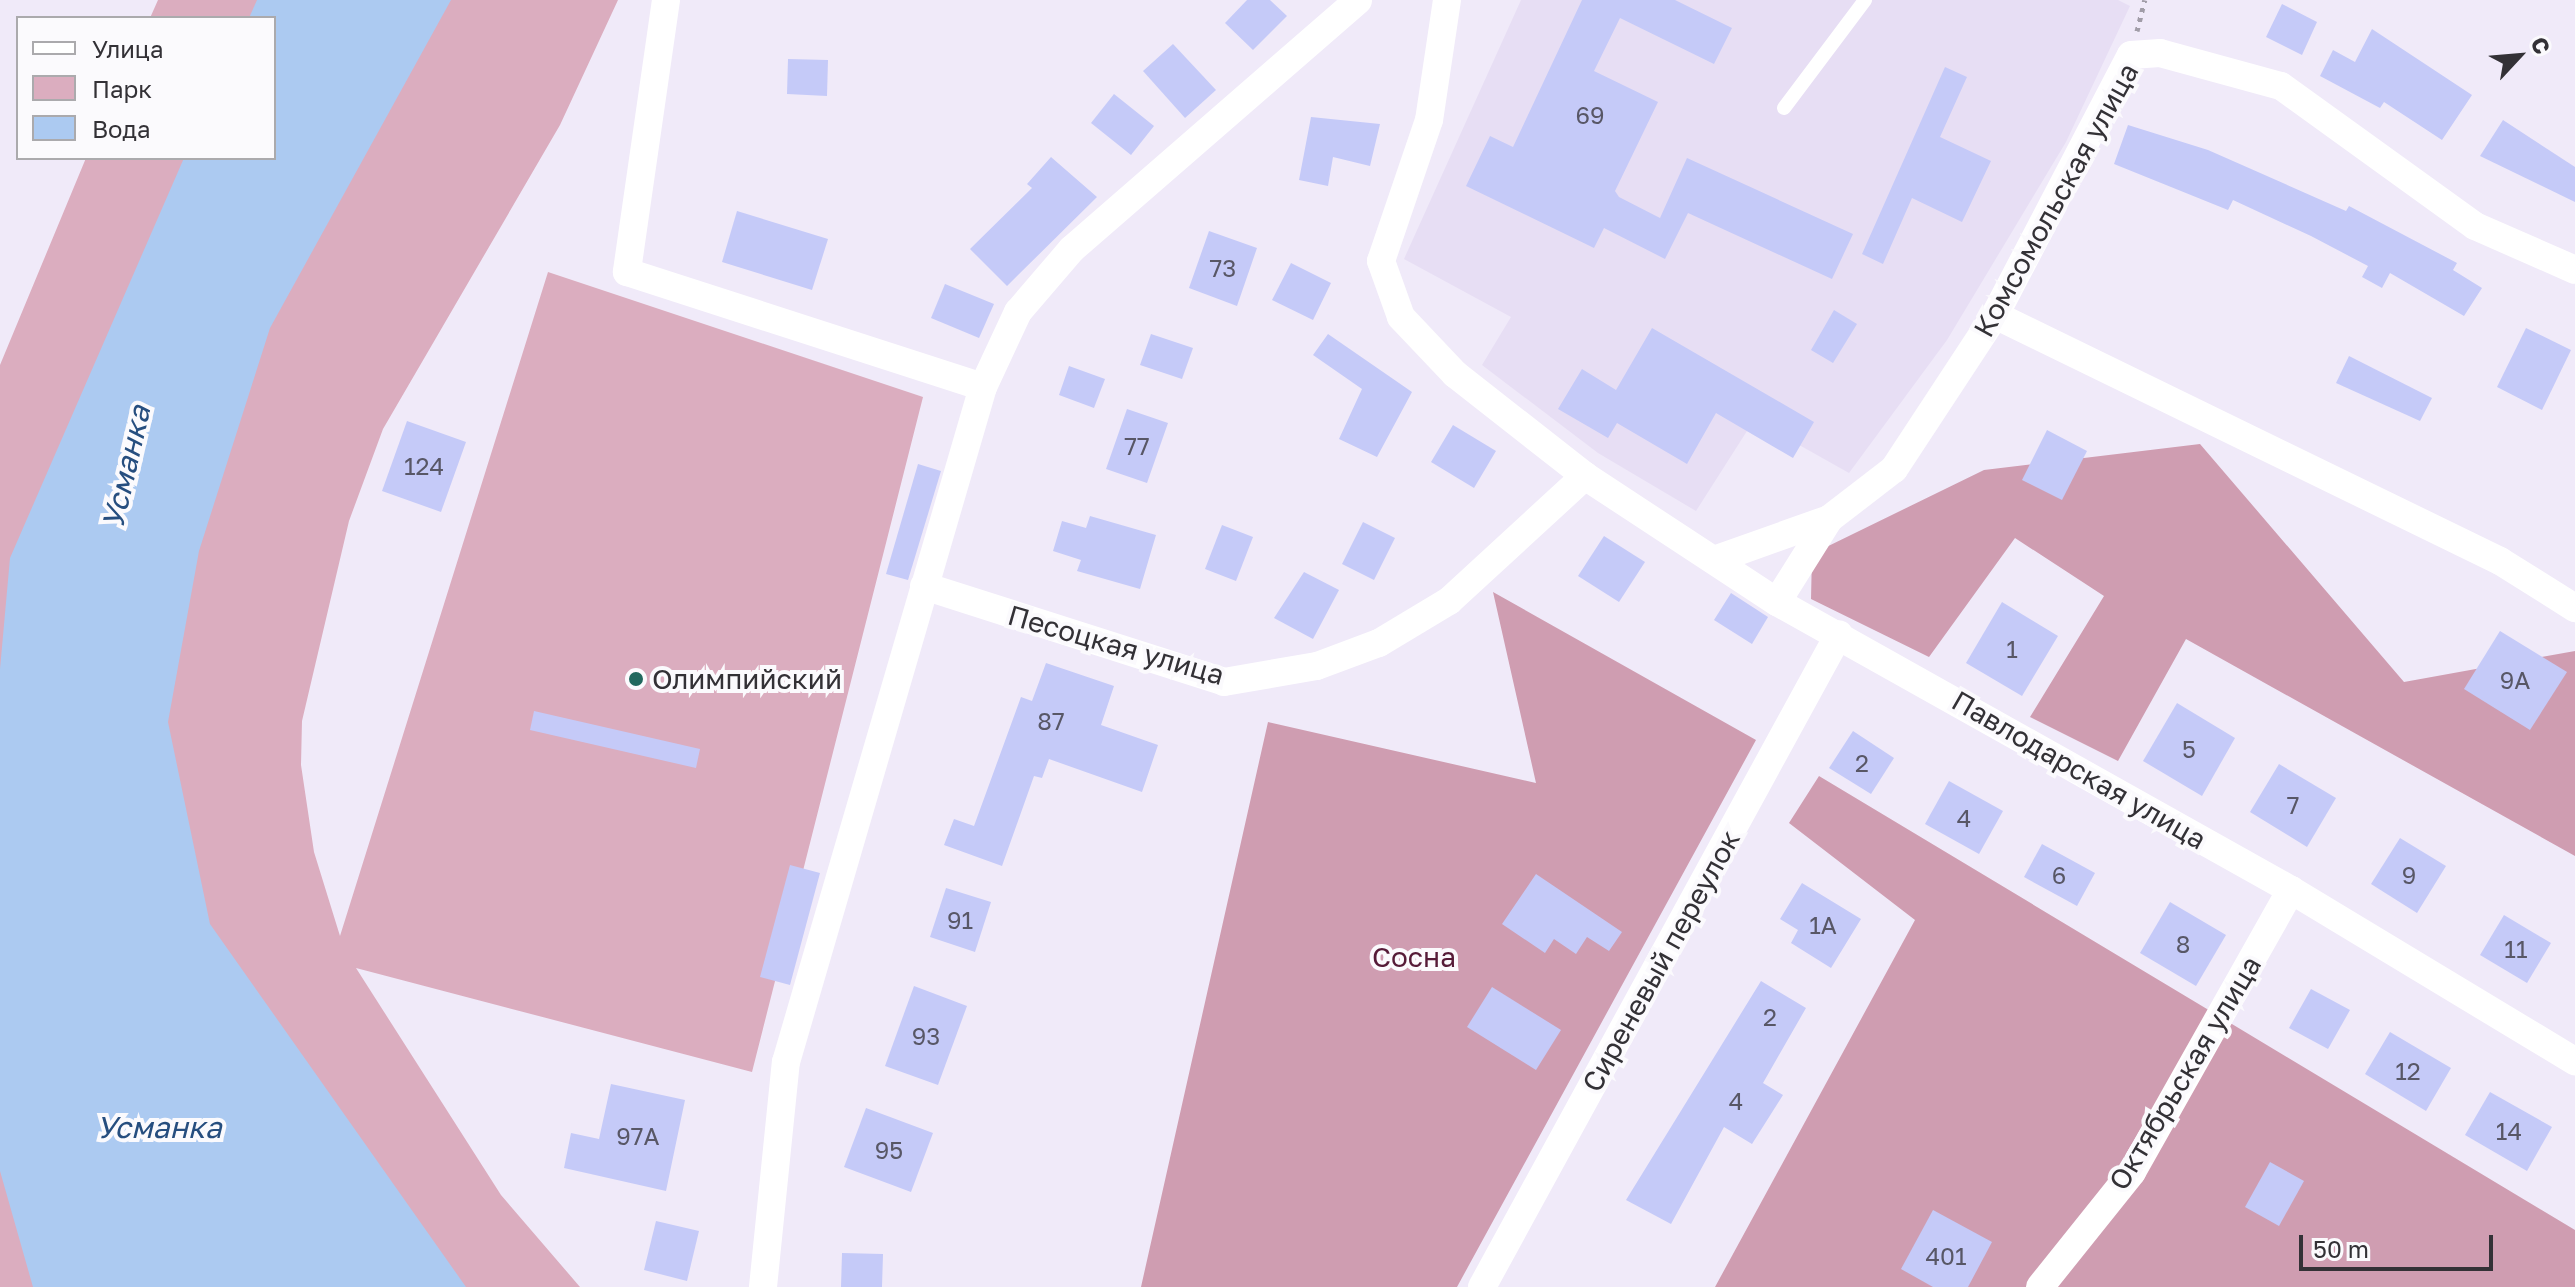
<!DOCTYPE html>
<meta charset="utf-8">
<style>
body{margin:0}
#map{position:relative;width:2575px;height:1287px;overflow:hidden;background:#f0eaf9;font-family:"Golos Text",sans-serif}
div>[style]{position:absolute}
[style*='--x']{left:calc(var(--x)*1px);top:calc(var(--y)*1px);width:calc(var(--w)*1px);rotate:calc(var(--a)*1deg)}
.built>*{inset:0;background:#e7def4}
.green>*{inset:0;background:#dbadbf}
.forest>*{inset:0;background:#cf9db1}
.water>*{inset:0;background:#accaf1}
.building>*{inset:0;background:#c5caf8}
.path>*{height:5px;margin-top:-2.5px;transform-origin:0;background:repeating-linear-gradient(90deg,#a19da8 0 4px,transparent 0 10px)}
.lane>*{height:14px;margin:-7px;padding:0 7px;transform-origin:7px;border-radius:7px;background:#fff}
.street>*{height:28px;margin:-14px;padding:0 14px;transform-origin:14px;border-radius:14px;background:#fff}
.dots>*{width:22px;height:22px;translate:-50% -50%;box-sizing:border-box;border:4px solid #fbfafd;border-radius:50%}
span{translate:-50% -50%;white-space:nowrap;text-align:center;line-height:1.15;-webkit-text-stroke:8px #fbfafd;paint-order:stroke}
.number-label{font-size:24px;color:#585766}
.number-label span{-webkit-text-stroke-width:0}
.street-label{font-size:28px;color:#333136}
.poi-label{font-size:28px;color:#333136}
.left{translate:0 -50%;text-align:left}
.park-label{font-size:28px;color:#561b38}
.water-label{font-size:30px;color:#264e7f;font-style:italic}
.legend{position:absolute;left:16px;top:16px;width:260px;height:144px;box-sizing:border-box;background:#fbfafd;border:2px solid #abaaad;margin:0;padding:10px 14px;list-style:none;font-size:24px;color:#333136}
.legend li{display:flex;align-items:center;gap:16px;height:40px}
.legend b{width:40px;border:2px solid #abaaad}
.north{position:absolute;left:2479px;top:16px;width:80px;height:80px;-webkit-text-stroke:6px #fbfafd;paint-order:stroke;rotate:64deg;font-size:22px;font-weight:700;line-height:32px;text-align:center;color:#333136}
.north::after{content:'';display:block;margin:auto;width:28px;height:36px;background:#333136;clip-path:polygon(50% 0,100% 100%,50% 72%,0 100%)}
.scale{position:absolute;left:2299px;top:1235px;width:194px;height:36px;box-sizing:border-box;border:4px solid #333136;border-top:0;padding-left:10px;font-size:24px;line-height:28px;white-space:nowrap;color:#333136;-webkit-text-stroke:6px #fbfafd;paint-order:stroke}
</style>
<div id="map">
<div class="built">
<i style="clip-path:polygon(1521px 0,2118px 0,2130px 6px,2066px 142px,1947px 340px,1849px 473px,1801px 446px,1747px 431px,1696px 511px,1598px 453px,1482px 365px,1511px 317px,1404px 259px)"></i>
</div>
<div class="green">
<i style="clip-path:polygon(158px 0,618px 0,560px 125px,383px 429px,349px 521px,302px 721px,301px 765px,314px 852px,340px 936px,548px 272px,923px 397px,752px 1072px,356px 968px,501px 1195px,580px 1287px,0 1287px,0 365px,86px 158px,274px 158px,274px 18px,150px 18px)"></i>
</div>
<div class="forest">
<i style="clip-path:polygon(2200px 444px,2404px 682px,2575px 651px,2575px 856px,2186px 639px,2118px 761px,2030px 717px,2104px 596px,2015px 538px,1929px 657px,1811px 599px,1812px 554px,1984px 470px)"></i>
<i style="clip-path:polygon(1493px 592px,1756px 740px,1457px 1287px,1141px 1287px,1268px 722px,1536px 783px)"></i>
<i style="clip-path:polygon(1819px 776px,2575px 1230px,2575px 1287px,1715px 1287px,1915px 920px,1789px 823px)"></i>
</div>
<div class="water">
<i style="clip-path:polygon(257px 0,451px 0,270px 328px,199px 551px,168px 722px,210px 924px,466px 1287px,33px 1287px,0 1171px,0 669px,10px 558px,184px 158px,274px 158px,274px 18px,249px 18px)"></i>
</div>
<div class="building">
<i style="clip-path:polygon(1247px 0,1270px 0,1287px 16px,1253px 50px,1225px 23px)"></i>
<i style="clip-path:polygon(1582px 0,1675px 0,1732px 28px,1714px 64px,1620px 18px,1594px 71px,1658px 102px,1615px 191px,1619px 197px,1660px 218px,1687px 158px,1853px 234px,1832px 279px,1688px 213px,1665px 259px,1604px 228px,1594px 248px,1466px 186px,1490px 136px,1513px 147px)"></i>
<i style="clip-path:polygon(2282px 4px,2317px 22px,2302px 55px,2266px 37px)"></i>
<i style="clip-path:polygon(2372px 29px,2472px 95px,2442px 140px,2384px 102px,2380px 108px,2320px 76px,2333px 50px,2355px 62px)"></i>
<i style="clip-path:polygon(1173px 44px,1216px 90px,1185px 118px,1143px 71px)"></i>
<i style="clip-path:polygon(788px 59px,828px 60px,827px 96px,787px 94px)"></i>
<i style="clip-path:polygon(1945px 67px,1967px 77px,1940px 137px,1991px 161px,1962px 222px,1912px 198px,1883px 264px,1862px 254px)"></i>
<i style="clip-path:polygon(1114px 94px,1154px 126px,1131px 155px,1091px 123px)"></i>
<i style="clip-path:polygon(1311px 117px,1380px 124px,1370px 166px,1333px 157px,1328px 186px,1299px 180px)"></i>
<i style="clip-path:polygon(2503px 120px,2575px 167px,2575px 202px,2480px 156px)"></i>
<i style="clip-path:polygon(2128px 125px,2208px 150px,2346px 211px,2349px 206px,2457px 263px,2453px 270px,2482px 288px,2464px 316px,2390px 273px,2382px 288px,2362px 277px,2368px 266px,2311px 236px,2233px 200px,2228px 210px,2114px 164px)"></i>
<i style="clip-path:polygon(1051px 157px,1097px 197px,1007px 286px,970px 249px,1032px 188px,1027px 184px)"></i>
<i style="clip-path:polygon(737px 211px,828px 239px,812px 290px,722px 262px)"></i>
<i style="clip-path:polygon(1209px 231px,1257px 248px,1237px 306px,1189px 288px)"></i>
<i style="clip-path:polygon(1291px 263px,1331px 283px,1313px 320px,1272px 300px)"></i>
<i style="clip-path:polygon(945px 284px,994px 304px,979px 338px,931px 318px)"></i>
<i style="clip-path:polygon(1834px 310px,1857px 324px,1833px 363px,1811px 350px)"></i>
<i style="clip-path:polygon(1652px 328px,1814px 422px,1793px 458px,1716px 413px,1687px 464px,1617px 423px,1608px 438px,1558px 409px,1582px 369px,1616px 390px)"></i>
<i style="clip-path:polygon(2526px 328px,2571px 350px,2542px 410px,2497px 387px)"></i>
<i style="clip-path:polygon(1151px 334px,1193px 348px,1182px 379px,1140px 365px)"></i>
<i style="clip-path:polygon(1328px 334px,1412px 392px,1377px 457px,1339px 439px,1362px 389px,1313px 355px)"></i>
<i style="clip-path:polygon(2349px 356px,2432px 398px,2420px 421px,2336px 383px)"></i>
<i style="clip-path:polygon(1069px 366px,1105px 379px,1094px 408px,1059px 395px)"></i>
<i style="clip-path:polygon(1127px 409px,1168px 423px,1147px 483px,1106px 469px)"></i>
<i style="clip-path:polygon(407px 421px,466px 442px,441px 512px,382px 491px)"></i>
<i style="clip-path:polygon(1453px 425px,1496px 451px,1474px 488px,1431px 462px)"></i>
<i style="clip-path:polygon(2047px 430px,2087px 451px,2062px 500px,2022px 480px)"></i>
<i style="clip-path:polygon(918px 464px,941px 471px,908px 580px,886px 574px)"></i>
<i style="clip-path:polygon(1090px 516px,1156px 535px,1140px 589px,1077px 571px,1081px 560px,1053px 551px,1062px 521px,1086px 528px)"></i>
<i style="clip-path:polygon(1363px 522px,1395px 538px,1374px 580px,1342px 564px)"></i>
<i style="clip-path:polygon(1222px 525px,1253px 537px,1236px 581px,1205px 569px)"></i>
<i style="clip-path:polygon(1604px 536px,1645px 562px,1619px 602px,1578px 576px)"></i>
<i style="clip-path:polygon(1304px 572px,1339px 590px,1313px 639px,1274px 618px)"></i>
<i style="clip-path:polygon(1731px 593px,1768px 617px,1752px 644px,1714px 620px)"></i>
<i style="clip-path:polygon(2002px 602px,2058px 636px,2022px 696px,1966px 663px)"></i>
<i style="clip-path:polygon(2500px 631px,2567px 672px,2530px 730px,2464px 689px)"></i>
<i style="clip-path:polygon(1046px 663px,1114px 686px,1101px 725px,1158px 745px,1142px 792px,1049px 759px,1042px 778px,1034px 776px,1002px 866px,944px 845px,954px 819px,974px 826px,1021px 697px,1032px 701px)"></i>
<i style="clip-path:polygon(2177px 703px,2235px 738px,2202px 796px,2143px 761px)"></i>
<i style="clip-path:polygon(534px 711px,700px 749px,696px 768px,530px 730px)"></i>
<i style="clip-path:polygon(1853px 731px,1894px 758px,1871px 794px,1829px 768px)"></i>
<i style="clip-path:polygon(2279px 764px,2336px 798px,2307px 847px,2250px 812px)"></i>
<i style="clip-path:polygon(1949px 781px,2003px 811px,1979px 854px,1925px 824px)"></i>
<i style="clip-path:polygon(2400px 838px,2446px 866px,2417px 913px,2371px 884px)"></i>
<i style="clip-path:polygon(2042px 844px,2095px 873px,2077px 906px,2024px 877px)"></i>
<i style="clip-path:polygon(790px 865px,820px 873px,790px 985px,760px 977px)"></i>
<i style="clip-path:polygon(1536px 874px,1622px 932px,1609px 951px,1587px 937px,1576px 954px,1554px 939px,1545px 953px,1502px 924px)"></i>
<i style="clip-path:polygon(1802px 883px,1861px 919px,1831px 968px,1791px 943px,1798px 930px,1780px 919px)"></i>
<i style="clip-path:polygon(946px 888px,991px 902px,975px 952px,930px 937px)"></i>
<i style="clip-path:polygon(2170px 902px,2226px 935px,2196px 986px,2140px 953px)"></i>
<i style="clip-path:polygon(2504px 915px,2551px 943px,2527px 983px,2480px 955px)"></i>
<i style="clip-path:polygon(1761px 981px,1806px 1008px,1763px 1083px,1783px 1095px,1752px 1144px,1724px 1127px,1671px 1224px,1626px 1200px)"></i>
<i style="clip-path:polygon(914px 986px,967px 1006px,938px 1085px,885px 1066px)"></i>
<i style="clip-path:polygon(1492px 987px,1561px 1030px,1536px 1070px,1467px 1027px)"></i>
<i style="clip-path:polygon(2311px 989px,2350px 1010px,2328px 1049px,2289px 1028px)"></i>
<i style="clip-path:polygon(2390px 1032px,2451px 1068px,2426px 1111px,2365px 1074px)"></i>
<i style="clip-path:polygon(611px 1084px,685px 1100px,666px 1191px,564px 1168px,571px 1133px,599px 1139px)"></i>
<i style="clip-path:polygon(2490px 1092px,2552px 1127px,2527px 1171px,2465px 1135px)"></i>
<i style="clip-path:polygon(866px 1108px,933px 1133px,911px 1192px,844px 1167px)"></i>
<i style="clip-path:polygon(2270px 1162px,2304px 1181px,2279px 1226px,2245px 1207px)"></i>
<i style="clip-path:polygon(1933px 1210px,1992px 1242px,1968px 1287px,1933px 1287px,1901px 1269px)"></i>
<i style="clip-path:polygon(656px 1221px,699px 1231px,687px 1281px,644px 1270px)"></i>
<i style="clip-path:polygon(842px 1253px,883px 1254px,882px 1287px,841px 1287px)"></i>
</div>
<div class="path">
<i style="--x:2137;--y:31;--w:32;--a:-76"></i>
</div>
<div class="lane">
<i style="--x:1784;--y:108;--w:135;--a:-53.1"></i>
</div>
<div class="street">
<i style="--x:666;--y:0;--w:275;--a:98.2"></i>
<i style="--x:627;--y:272;--w:374;--a:17.9"></i>
<i style="--x:1447;--y:0;--w:121;--a:98.5"></i>
<i style="--x:1429;--y:120;--w:149;--a:108.8"></i>
<i style="--x:1381;--y:261;--w:59;--a:70.3"></i>
<i style="--x:1401;--y:317;--w:79;--a:46.5"></i>
<i style="--x:1455;--y:374;--w:165;--a:38.1"></i>
<i style="--x:1585;--y:476;--w:230;--a:33.3"></i>
<i style="--x:1777;--y:602;--w:589;--a:29.26"></i>
<i style="--x:2291;--y:890;--w:332;--a:31.1"></i>
<i style="--x:1995;--y:315;--w:562;--a:25.97"></i>
<i style="--x:2500;--y:561;--w:89;--a:32.1"></i>
<i style="--x:1714;--y:560;--w:122;--a:-19.6"></i>
<i style="--x:1829;--y:519;--w:82;--a:-37.6"></i>
<i style="--x:1894;--y:469;--w:184;--a:-56.7"></i>
<i style="--x:1995;--y:315;--w:293;--a:-62.4"></i>
<i style="--x:2131;--y:55;--w:29;--a:-4"></i>
<i style="--x:2160;--y:53;--w:125;--a:15.3"></i>
<i style="--x:2281;--y:86;--w:239;--a:35.8"></i>
<i style="--x:2475;--y:226;--w:109;--a:23.7"></i>
<i style="--x:924;--y:586;--w:315;--a:17.7"></i>
<i style="--x:1224;--y:682;--w:94;--a:-9.8"></i>
<i style="--x:1317;--y:666;--w:66;--a:-20.4"></i>
<i style="--x:1379;--y:643;--w:82;--a:-31"></i>
<i style="--x:1449;--y:601;--w:185;--a:-42.6"></i>
<i style="--x:1777;--y:602;--w:98;--a:-57.9"></i>
<i style="--x:763;--y:1287;--w:226;--a:-84.2"></i>
<i style="--x:786;--y:1062;--w:703;--a:-73.73"></i>
<i style="--x:983;--y:387;--w:83;--a:-65"></i>
<i style="--x:1018;--y:312;--w:83;--a:-49.4"></i>
<i style="--x:1072;--y:249;--w:379;--a:-41"></i>
<i style="--x:1482;--y:1287;--w:744;--a:-61.33"></i>
<i style="--x:2040;--y:1287;--w:147;--a:-51.3"></i>
<i style="--x:2132;--y:1172;--w:324;--a:-60.6"></i>
</div>
<div class="dots">
<i style="left:636px;top:679px;background:#21685e"></i>
</div>
<div class="number-label">
<span style="left:1590px;top:115px">69</span>
<span style="left:1223px;top:268px">73</span>
<span style="left:1137px;top:446px">77</span>
<span style="left:424px;top:466px">124</span>
<span style="left:2012px;top:649px">1</span>
<span style="left:2515px;top:680px">9А</span>
<span style="left:1051px;top:721px">87</span>
<span style="left:2189px;top:749px">5</span>
<span style="left:1862px;top:763px">2</span>
<span style="left:2293px;top:805px">7</span>
<span style="left:1964px;top:818px">4</span>
<span style="left:2059px;top:875px">6</span>
<span style="left:2409px;top:875px">9</span>
<span style="left:960px;top:920px">91</span>
<span style="left:1823px;top:925px">1А</span>
<span style="left:2183px;top:944px">8</span>
<span style="left:2516px;top:949px">11</span>
<span style="left:1770px;top:1017px">2</span>
<span style="left:926px;top:1036px">93</span>
<span style="left:2408px;top:1071px">12</span>
<span style="left:1736px;top:1101px">4</span>
<span style="left:2509px;top:1131px">14</span>
<span style="left:638px;top:1136px">97А</span>
<span style="left:889px;top:1150px">95</span>
<span style="left:1946px;top:1256px">401</span>
</div>
<div class="street-label">
<span style="left:2056px;top:200px;rotate:-61deg">Комсомольская улица</span>
<span style="left:1116px;top:645px;rotate:16deg">Песоцкая улица</span>
<span style="left:2079px;top:770px;rotate:30deg">Павлодарская улица</span>
<span style="left:1661px;top:961px;rotate:-61deg">Сиреневый переулок</span>
<span style="left:2185px;top:1073px;rotate:-59deg">Октябрьская улица</span>
</div>
<div class="poi-label">
<span class="left" style="left:652px;top:679px">Олимпийский</span>
</div>
<div class="park-label">
<span style="left:1414px;top:957px">Сосна</span>
</div>
<div class="water-label">
<span style="left:126px;top:467px;rotate:-77deg">Усманка</span>
<span style="left:159px;top:1127px">Усманка</span>
</div>
<ul class="legend">
<li><b style="height:10px;background:#fff"></b>Улица</li>
<li><b style="height:22px;background:#dbadbf"></b>Парк</li>
<li><b style="height:22px;background:#accaf1"></b>Вода</li>
</ul>
<div class="north">С</div>
<div class="scale">50 m</div>
</div>
